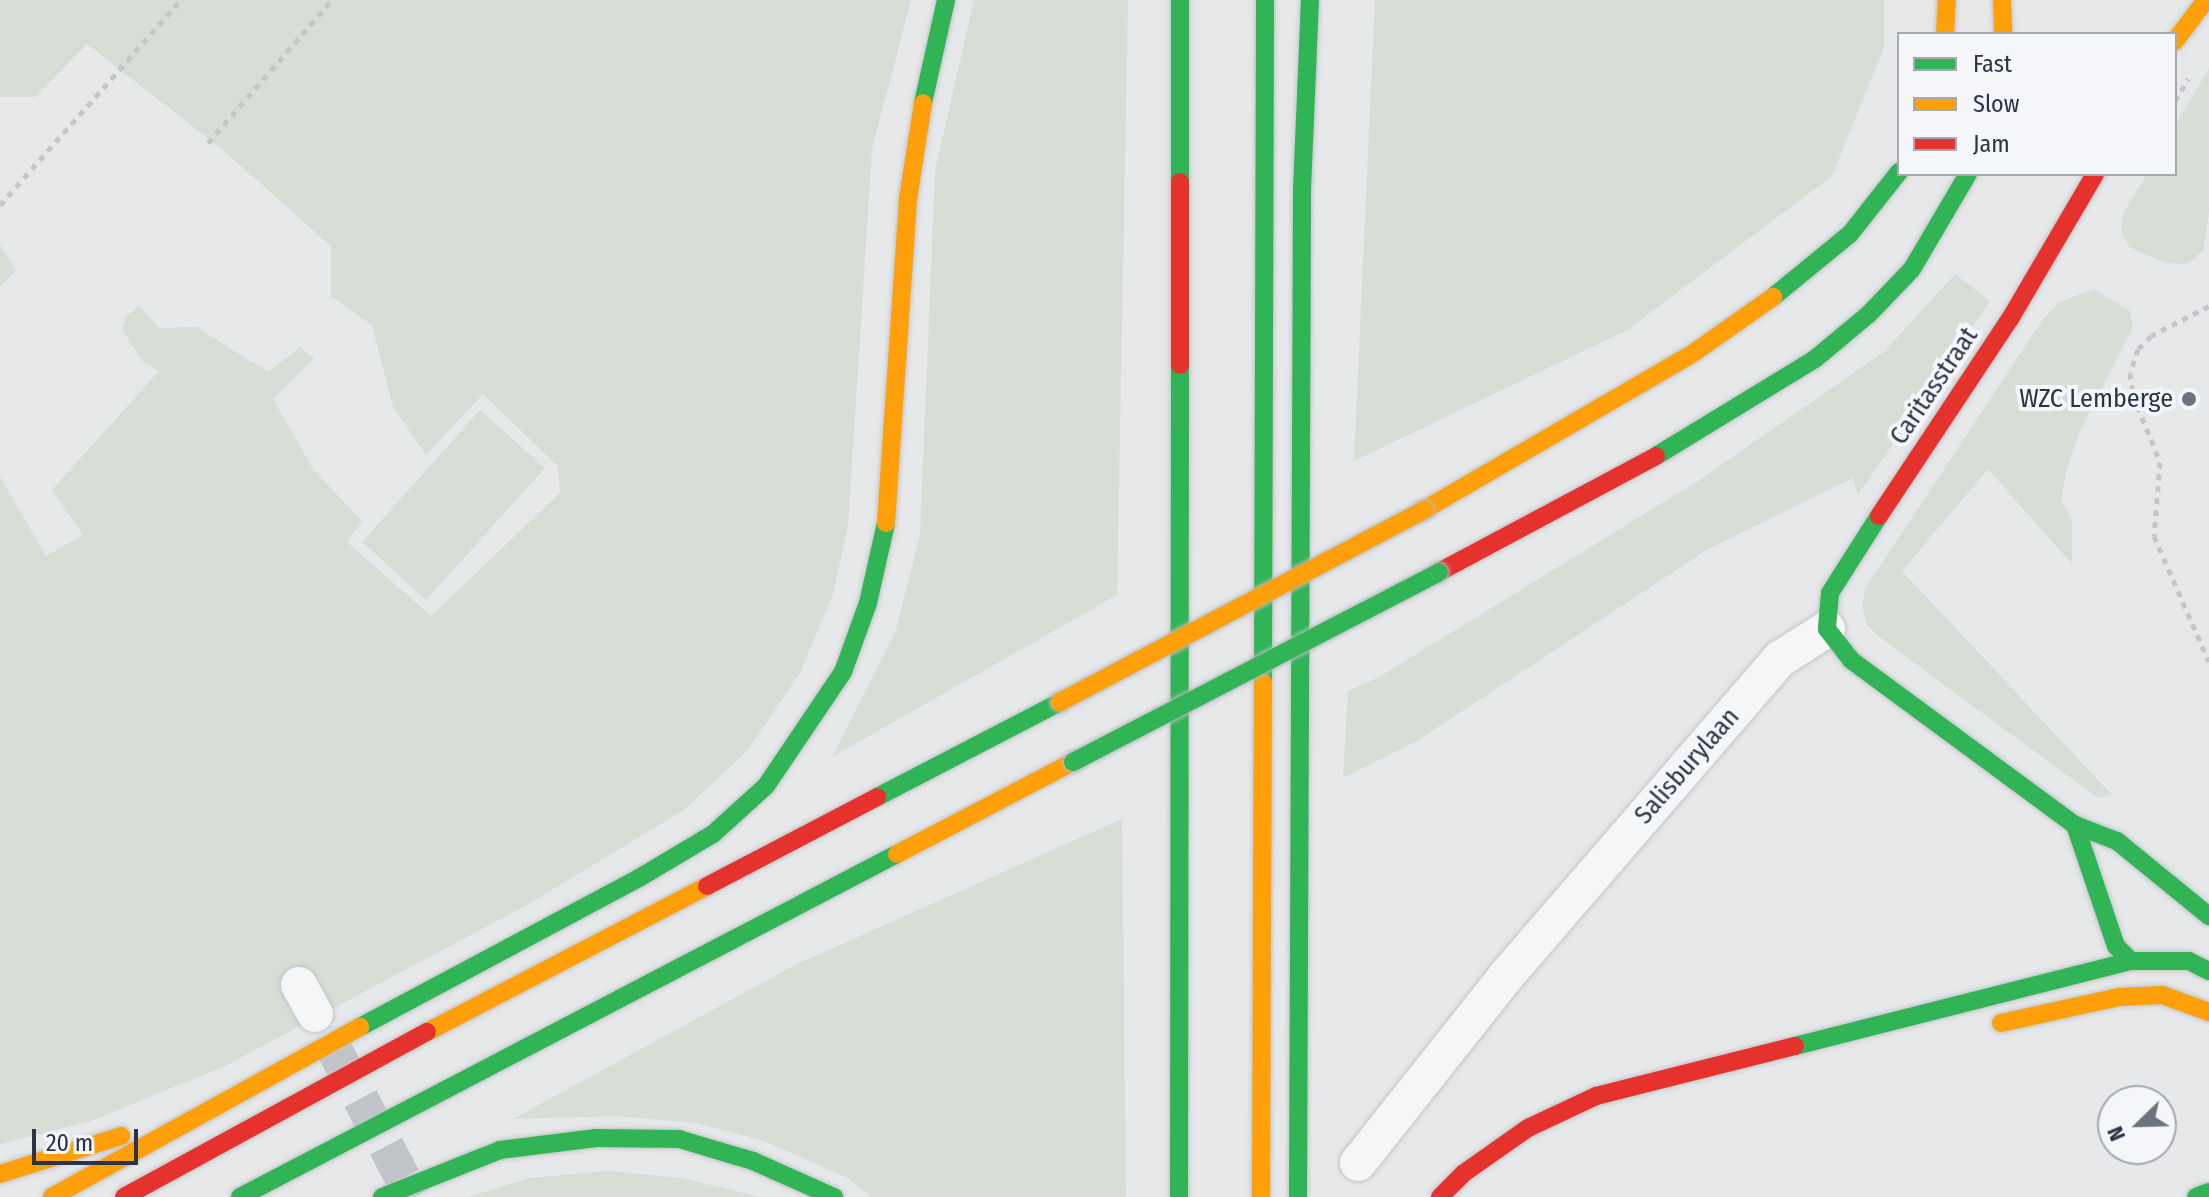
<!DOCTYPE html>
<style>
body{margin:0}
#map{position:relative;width:2209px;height:1197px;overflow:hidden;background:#e6e8ea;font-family:"Fira Sans Condensed",sans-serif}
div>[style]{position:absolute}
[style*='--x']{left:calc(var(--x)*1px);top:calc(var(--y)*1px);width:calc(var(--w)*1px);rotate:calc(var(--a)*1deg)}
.green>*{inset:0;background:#d6ded6}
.street-tunnel>*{height:36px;margin-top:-18px;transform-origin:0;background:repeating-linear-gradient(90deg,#c1c4c9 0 36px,transparent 0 54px)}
.path>*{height:5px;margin-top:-2.5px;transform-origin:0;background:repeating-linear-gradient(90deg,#c5c6ca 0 6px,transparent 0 12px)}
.roads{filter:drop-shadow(0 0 2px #c4c6c8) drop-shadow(0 0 2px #c4c6c8)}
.street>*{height:36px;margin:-18px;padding:0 18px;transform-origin:18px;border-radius:18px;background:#f5f6f7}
.fast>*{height:18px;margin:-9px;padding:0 9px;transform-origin:9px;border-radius:9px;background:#30b455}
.slow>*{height:18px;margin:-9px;padding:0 9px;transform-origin:9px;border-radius:9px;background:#ff9f0a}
.jam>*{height:18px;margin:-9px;padding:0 9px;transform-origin:9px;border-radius:9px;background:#e5322d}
.bridges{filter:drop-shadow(0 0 2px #b8bbbf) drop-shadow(0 0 2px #b8bbbf)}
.fast-bridge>*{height:18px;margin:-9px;padding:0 9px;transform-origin:9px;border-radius:9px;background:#30b455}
.slow-bridge>*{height:18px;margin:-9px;padding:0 9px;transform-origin:9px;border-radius:9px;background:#ff9f0a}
.dots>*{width:22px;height:22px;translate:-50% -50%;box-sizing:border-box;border:4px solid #f4f6f9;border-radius:50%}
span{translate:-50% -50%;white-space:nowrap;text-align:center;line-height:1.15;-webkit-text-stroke:8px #f4f6f9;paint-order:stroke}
.street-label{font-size:26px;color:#2b3445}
.poi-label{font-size:26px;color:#2b3445}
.right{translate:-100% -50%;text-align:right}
.legend{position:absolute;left:1897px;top:32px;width:280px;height:144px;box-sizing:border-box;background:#f4f6f9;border:2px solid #a4a8b1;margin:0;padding:10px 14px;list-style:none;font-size:24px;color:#2b3445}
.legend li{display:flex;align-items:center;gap:16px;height:40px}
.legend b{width:40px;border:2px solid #a4a8b1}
.north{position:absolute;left:2097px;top:1085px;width:80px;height:80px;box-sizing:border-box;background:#f4f6f9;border:2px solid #a4a8b1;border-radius:50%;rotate:247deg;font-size:22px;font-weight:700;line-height:32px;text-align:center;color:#2b3445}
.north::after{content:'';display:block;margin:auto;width:28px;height:36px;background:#6c737f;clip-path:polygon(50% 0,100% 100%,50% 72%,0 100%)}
.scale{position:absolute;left:32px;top:1129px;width:106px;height:36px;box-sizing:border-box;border:4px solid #2b3445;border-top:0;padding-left:10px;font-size:24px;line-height:28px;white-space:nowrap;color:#2b3445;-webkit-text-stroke:6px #f4f6f9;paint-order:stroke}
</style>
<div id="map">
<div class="green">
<i style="clip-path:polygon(0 0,911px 0,872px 149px,848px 526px,833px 594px,800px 673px,747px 751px,684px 810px,525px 906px,223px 1067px,91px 1121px,0 1144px,0 477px,46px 556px,83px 535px,52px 490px,159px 371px,142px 361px,122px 329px,126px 317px,139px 306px,159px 328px,196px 327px,268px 372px,300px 347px,314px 358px,273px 399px,313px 469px,362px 521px,347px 542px,431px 616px,560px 493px,558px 466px,483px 394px,426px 455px,393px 407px,372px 325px,331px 296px,331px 246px,223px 150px,87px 44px,35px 97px,0 97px)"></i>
<i style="clip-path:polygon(974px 0,1128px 0,1117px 595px,832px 757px,895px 633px,920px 536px,935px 171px)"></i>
<i style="clip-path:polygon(1375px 0,1884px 0,1884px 47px,1832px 176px,1627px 330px,1354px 461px)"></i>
<i style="clip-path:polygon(2209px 68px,2209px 213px,2203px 251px,2187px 264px,2166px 263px,2129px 247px,2121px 231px,2124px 212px,2147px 174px,2175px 174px,2175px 126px)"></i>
<i style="clip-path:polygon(0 245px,16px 271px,0 287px)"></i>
<i style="clip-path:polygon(1955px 274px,1990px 301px,1858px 495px,1853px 478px,1708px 549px,1417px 741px,1343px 778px,1348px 691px,1379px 677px,1698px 481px,1885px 351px)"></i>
<i style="clip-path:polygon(2094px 289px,2130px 311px,2133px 327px,2080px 431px,2067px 469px,2061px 500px,2072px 521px,2072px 564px,1988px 469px,1902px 571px,2111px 794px,2098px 798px,1882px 639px,1867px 625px,1862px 606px,1865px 589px,2043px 319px,2060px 302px)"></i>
<i style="clip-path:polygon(480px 410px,545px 468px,426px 600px,362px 542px)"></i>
<i style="clip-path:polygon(1122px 819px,1126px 1197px,871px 1197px,848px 1178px,764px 1141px,696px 1123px,616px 1116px,513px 1119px,795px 965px)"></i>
<i style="clip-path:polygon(608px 1171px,681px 1178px,762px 1197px,468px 1197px,530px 1178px)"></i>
</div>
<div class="street-tunnel">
<i style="--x:335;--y:1051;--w:166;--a:61.9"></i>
</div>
<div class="path">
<i style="--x:2175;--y:101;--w:26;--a:-59"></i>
<i style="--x:208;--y:143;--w:189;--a:-49.1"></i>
<i style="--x:0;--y:205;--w:273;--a:-48.6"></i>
<i style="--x:2209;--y:306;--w:65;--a:152.7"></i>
<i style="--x:2151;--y:336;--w:18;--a:135"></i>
<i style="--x:2138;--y:349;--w:25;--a:108"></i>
<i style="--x:2130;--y:373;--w:22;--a:82"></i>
<i style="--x:2133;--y:395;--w:72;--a:68.1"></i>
<i style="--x:2160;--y:462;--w:74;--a:94.6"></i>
<i style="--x:2154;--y:536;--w:137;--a:66.4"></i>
</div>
<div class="roads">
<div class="street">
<i style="--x:299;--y:985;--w:33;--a:61"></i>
<i style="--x:1358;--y:1163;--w:240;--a:-51.6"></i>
<i style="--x:1507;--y:975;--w:418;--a:-49.2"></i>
<i style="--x:1780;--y:659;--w:56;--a:-32.6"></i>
</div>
<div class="fast">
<i style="--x:923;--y:103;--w:106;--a:-77.4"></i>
<i style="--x:1180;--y:182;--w:182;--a:-90"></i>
<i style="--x:1773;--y:297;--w:99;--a:-39.3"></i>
<i style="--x:1850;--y:234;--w:79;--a:-51.7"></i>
<i style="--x:1656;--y:456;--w:186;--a:-31.4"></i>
<i style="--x:1815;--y:359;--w:70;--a:-39.8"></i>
<i style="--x:1869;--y:314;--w:62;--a:-46.3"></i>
<i style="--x:1912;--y:269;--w:110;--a:-59.5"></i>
<i style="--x:1879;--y:516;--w:91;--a:122.5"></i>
<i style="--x:1830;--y:593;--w:36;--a:95"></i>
<i style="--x:1827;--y:629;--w:39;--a:52"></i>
<i style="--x:1851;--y:660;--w:278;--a:36.4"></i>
<i style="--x:2075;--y:825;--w:45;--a:20.9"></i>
<i style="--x:2117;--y:841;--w:119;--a:39.2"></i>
<i style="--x:1263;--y:682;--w:682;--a:-89.83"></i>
<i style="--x:877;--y:797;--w:206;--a:-27.4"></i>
<i style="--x:2075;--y:825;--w:128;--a:71.3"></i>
<i style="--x:2116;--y:946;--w:21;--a:45"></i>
<i style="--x:2131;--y:961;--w:58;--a:0"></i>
<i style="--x:2189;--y:961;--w:22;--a:27"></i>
<i style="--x:360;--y:1027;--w:316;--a:-28.1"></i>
<i style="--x:639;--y:878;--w:86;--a:-30.7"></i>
<i style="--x:713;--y:834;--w:72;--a:-42.2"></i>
<i style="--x:766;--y:786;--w:138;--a:-56"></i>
<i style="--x:843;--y:672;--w:73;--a:-70.1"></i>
<i style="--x:868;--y:603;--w:82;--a:-77.3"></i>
<i style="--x:1795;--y:1046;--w:347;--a:-14.2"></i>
<i style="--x:240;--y:1197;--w:741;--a:-27.57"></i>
<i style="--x:382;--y:1197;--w:127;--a:-21.7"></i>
<i style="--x:500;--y:1150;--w:97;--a:-7.1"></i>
<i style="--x:596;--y:1138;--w:83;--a:0.7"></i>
<i style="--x:679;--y:1139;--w:77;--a:16.6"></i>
<i style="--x:753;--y:1161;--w:89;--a:24"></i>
<i style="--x:1179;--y:1197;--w:832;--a:-89.93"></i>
<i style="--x:1298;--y:1197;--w:1007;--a:-89.77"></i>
<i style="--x:1302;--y:190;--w:190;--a:-87.6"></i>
<i style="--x:2196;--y:1197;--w:14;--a:-21"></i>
</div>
<div class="slow">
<i style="--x:2002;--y:0;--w:34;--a:88"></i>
<i style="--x:1945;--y:34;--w:34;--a:-87"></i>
<i style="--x:2175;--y:41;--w:51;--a:-52.9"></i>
<i style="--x:1424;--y:510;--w:306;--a:-30.2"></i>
<i style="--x:1689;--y:356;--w:103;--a:-35.1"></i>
<i style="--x:886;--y:523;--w:325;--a:-86.1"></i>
<i style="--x:908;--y:199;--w:97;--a:-81.1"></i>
<i style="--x:897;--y:854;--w:199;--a:-27.6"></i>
<i style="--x:2001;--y:1023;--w:121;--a:-12.4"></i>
<i style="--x:2119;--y:997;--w:43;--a:-2.7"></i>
<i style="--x:2162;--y:995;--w:50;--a:19.9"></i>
<i style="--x:427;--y:1032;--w:316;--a:-27.5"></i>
<i style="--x:0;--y:1174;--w:127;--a:-17.4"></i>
<i style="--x:52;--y:1197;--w:352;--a:-28.9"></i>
<i style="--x:1261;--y:1197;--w:515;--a:-89.78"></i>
</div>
<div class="jam">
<i style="--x:1180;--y:365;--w:183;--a:-90"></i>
<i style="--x:1879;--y:516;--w:237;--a:-56.4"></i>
<i style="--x:2010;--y:319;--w:168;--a:-59.6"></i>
<i style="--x:1439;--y:572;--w:246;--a:-28.1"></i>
<i style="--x:707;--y:886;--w:192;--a:-27.6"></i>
<i style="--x:124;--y:1197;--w:345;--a:-28.6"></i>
<i style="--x:1440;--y:1197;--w:34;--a:-45"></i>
<i style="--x:1464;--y:1173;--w:78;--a:-35.1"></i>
<i style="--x:1528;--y:1128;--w:75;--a:-25.2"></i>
<i style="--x:1596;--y:1096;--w:205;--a:-14.1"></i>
</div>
</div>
<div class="bridges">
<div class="fast-bridge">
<i style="--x:1073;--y:762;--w:412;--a:-27.4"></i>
</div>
<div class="slow-bridge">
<i style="--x:1060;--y:702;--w:412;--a:-27.8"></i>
</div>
</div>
<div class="dots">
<i style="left:2189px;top:399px;background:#6c737f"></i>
</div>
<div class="street-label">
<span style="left:1934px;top:386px;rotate:-56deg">Caritasstraat</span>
<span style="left:1687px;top:766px;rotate:-49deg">Salisburylaan</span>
</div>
<div class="poi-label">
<span class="right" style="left:2173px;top:399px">WZC Lemberge</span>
</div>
<ul class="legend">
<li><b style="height:10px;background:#30b455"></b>Fast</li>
<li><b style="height:10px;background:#ff9f0a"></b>Slow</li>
<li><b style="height:10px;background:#e5322d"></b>Jam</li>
</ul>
<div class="north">N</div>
<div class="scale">20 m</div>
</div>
